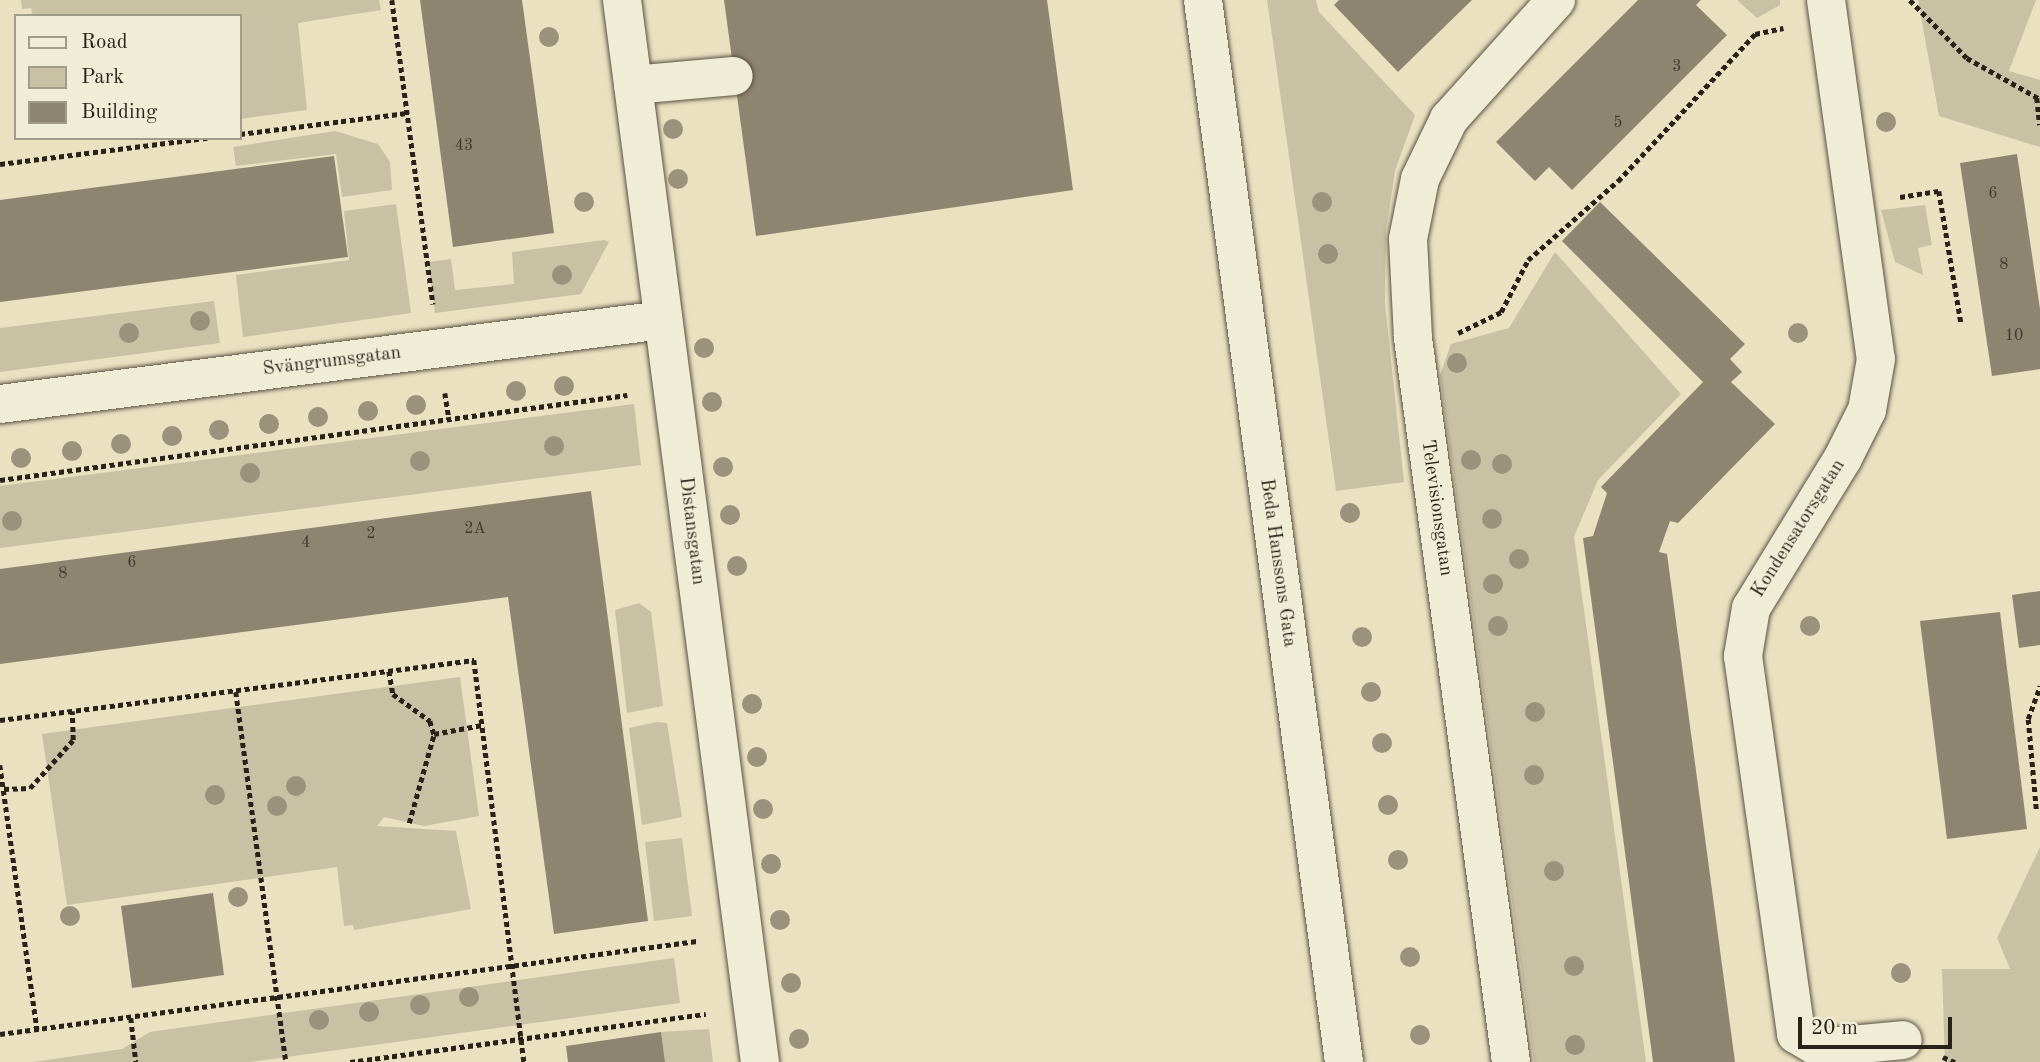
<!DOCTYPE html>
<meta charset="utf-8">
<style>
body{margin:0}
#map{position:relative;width:2040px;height:1062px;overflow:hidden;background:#eae1c0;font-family:"Old Standard TT",serif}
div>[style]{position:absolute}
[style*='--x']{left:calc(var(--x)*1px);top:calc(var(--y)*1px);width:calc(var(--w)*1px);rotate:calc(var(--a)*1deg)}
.green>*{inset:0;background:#c9c1a4}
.building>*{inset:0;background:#8e8570}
.path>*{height:4.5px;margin-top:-2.25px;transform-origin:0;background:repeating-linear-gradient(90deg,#2a2219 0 5px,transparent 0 8.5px)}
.roads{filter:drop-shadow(0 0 2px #5a5243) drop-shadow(0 0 2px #5a5243)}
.minor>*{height:38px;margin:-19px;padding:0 19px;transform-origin:19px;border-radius:19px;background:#f1ecd6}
.trees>*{width:20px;height:20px;margin:-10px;border-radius:50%;background:#9b927b}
span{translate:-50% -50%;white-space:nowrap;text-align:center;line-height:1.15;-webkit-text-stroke:5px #f1ecd6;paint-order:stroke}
.number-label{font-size:16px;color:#433b2f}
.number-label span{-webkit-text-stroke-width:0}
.street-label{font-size:19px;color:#2a2219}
.legend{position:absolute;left:14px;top:14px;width:228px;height:126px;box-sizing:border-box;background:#f1ecd6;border:2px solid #a19b8a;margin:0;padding:9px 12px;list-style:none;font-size:21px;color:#2a2219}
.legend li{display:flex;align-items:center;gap:14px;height:35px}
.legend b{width:35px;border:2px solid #a19b8a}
.scale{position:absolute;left:1798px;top:1017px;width:154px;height:32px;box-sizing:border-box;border:4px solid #2a2219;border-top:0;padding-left:9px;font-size:21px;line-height:24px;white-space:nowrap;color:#2a2219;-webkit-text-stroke:5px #f1ecd6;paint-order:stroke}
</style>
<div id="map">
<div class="green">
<i style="clip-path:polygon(21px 0,379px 0,381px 10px,298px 23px,307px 110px,240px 119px,240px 16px,33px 16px,31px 8px,22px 9px)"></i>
<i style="clip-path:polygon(1267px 0,1316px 0,1319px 12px,1415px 115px,1395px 171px,1386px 231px,1385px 304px,1404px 482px,1336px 491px)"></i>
<i style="clip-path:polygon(1737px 0,1780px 0,1780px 5px,1757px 18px)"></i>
<i style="clip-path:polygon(1918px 0,2036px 0,2009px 71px,2040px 80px,2040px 147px,1939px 116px)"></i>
<i style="clip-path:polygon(335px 131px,378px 144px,390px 162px,392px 190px,342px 197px,336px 154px,236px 166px,233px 147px)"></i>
<i style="clip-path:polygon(396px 204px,411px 313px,243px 337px,236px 275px,349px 260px,344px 211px)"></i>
<i style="clip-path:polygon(1925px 205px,1932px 245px,1918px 248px,1923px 275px,1895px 262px,1881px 210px)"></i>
<i style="clip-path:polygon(604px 240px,609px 242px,581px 294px,435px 313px,428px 262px,451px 259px,455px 290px,514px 284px,512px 252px)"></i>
<i style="clip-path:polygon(1555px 252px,1681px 394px,1598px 480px,1574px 537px,1646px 1062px,1534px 1062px,1440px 375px,1451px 344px,1509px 328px)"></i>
<i style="clip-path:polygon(214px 301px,220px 343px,0 372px,0 328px)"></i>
<i style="clip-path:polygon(634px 404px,641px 465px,0 548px,0 486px)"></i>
<i style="clip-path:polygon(639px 603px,651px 612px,663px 706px,627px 713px,615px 610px)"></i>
<i style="clip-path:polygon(460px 677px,479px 816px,424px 826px,384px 817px,377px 826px,456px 831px,471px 909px,354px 930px,353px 925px,344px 926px,337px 867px,67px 905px,42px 734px)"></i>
<i style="clip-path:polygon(657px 722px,667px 723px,682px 817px,642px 825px,629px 728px)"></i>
<i style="clip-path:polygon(682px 838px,692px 916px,654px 921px,645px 842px)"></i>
<i style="clip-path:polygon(2040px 847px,2040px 1062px,1945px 1062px,1942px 969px,2010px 969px,1997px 938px)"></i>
<i style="clip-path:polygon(674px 958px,680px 1003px,250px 1062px,33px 1062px,122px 1049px,150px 1032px)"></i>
<i style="clip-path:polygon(709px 1029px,713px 1062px,665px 1062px,661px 1032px)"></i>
</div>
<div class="building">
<i style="clip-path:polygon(420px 0,522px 0,554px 233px,453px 247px)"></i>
<i style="clip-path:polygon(724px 0,1047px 0,1073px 190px,756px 236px)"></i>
<i style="clip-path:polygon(1339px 0,1472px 0,1398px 72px,1334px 5px)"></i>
<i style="clip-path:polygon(1638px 0,1701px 0,1696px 5px,1727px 35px,1572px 190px,1549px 167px,1535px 181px,1496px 142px)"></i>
<i style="clip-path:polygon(2017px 154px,2040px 309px,2040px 369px,1992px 376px,1960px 163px)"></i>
<i style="clip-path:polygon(334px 156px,348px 257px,0 302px,0 200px)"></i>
<i style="clip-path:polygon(1600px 202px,1745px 344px,1730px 359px,1742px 372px,1731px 382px,1775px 424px,1678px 523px,1670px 521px,1659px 552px,1667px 554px,1735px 1062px,1653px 1062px,1583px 538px,1593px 536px,1607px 493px,1601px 487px,1703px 382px,1562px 241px)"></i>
<i style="clip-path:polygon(591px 491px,648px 921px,554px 934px,508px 597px,0 664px,0 569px)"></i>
<i style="clip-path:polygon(2040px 591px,2040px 645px,2019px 648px,2012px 595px)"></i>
<i style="clip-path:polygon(2000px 612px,2027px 829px,1947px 839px,1920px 621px)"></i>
<i style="clip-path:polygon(213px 893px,224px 975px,132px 988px,121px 906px)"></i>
<i style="clip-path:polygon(661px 1032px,665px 1062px,568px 1062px,566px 1046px)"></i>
</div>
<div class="path">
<i style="--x:392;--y:0;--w:307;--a:82.3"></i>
<i style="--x:1910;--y:0;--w:81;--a:45.5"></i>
<i style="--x:1967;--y:58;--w:84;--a:29.3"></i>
<i style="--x:2037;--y:98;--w:27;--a:84"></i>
<i style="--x:240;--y:134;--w:168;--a:-7.2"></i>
<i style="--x:0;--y:164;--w:209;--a:-7.2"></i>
<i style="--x:1900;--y:197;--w:39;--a:-9"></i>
<i style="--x:1939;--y:191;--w:133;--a:80.5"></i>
<i style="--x:1458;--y:333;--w:48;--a:-26"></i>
<i style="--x:1501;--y:312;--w:59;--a:-62.6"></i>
<i style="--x:1528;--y:260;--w:120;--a:-41.3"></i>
<i style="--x:1618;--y:181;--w:201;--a:-47"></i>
<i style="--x:1755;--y:34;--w:29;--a:-12"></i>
<i style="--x:445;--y:393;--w:26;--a:81"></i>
<i style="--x:0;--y:480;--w:633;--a:-7.72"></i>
<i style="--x:389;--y:671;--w:23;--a:80"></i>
<i style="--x:393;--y:694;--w:46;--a:36.1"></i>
<i style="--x:430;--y:721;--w:14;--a:73"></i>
<i style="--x:236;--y:692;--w:373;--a:82.3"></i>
<i style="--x:0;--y:720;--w:478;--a:-7.2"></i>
<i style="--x:474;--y:660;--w:405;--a:82.9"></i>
<i style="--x:0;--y:765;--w:267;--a:82"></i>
<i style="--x:4;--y:789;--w:26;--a:-2"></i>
<i style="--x:30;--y:788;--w:64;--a:-48.1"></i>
<i style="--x:73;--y:740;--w:29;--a:-92"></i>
<i style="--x:2036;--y:809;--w:90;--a:-95.1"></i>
<i style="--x:2028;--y:719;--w:35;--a:-70"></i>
<i style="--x:409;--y:823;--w:92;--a:-74.3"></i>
<i style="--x:434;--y:734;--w:49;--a:-10.6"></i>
<i style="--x:131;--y:1018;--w:44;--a:83.5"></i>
<i style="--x:0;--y:1034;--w:703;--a:-7.6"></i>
<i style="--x:1943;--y:1057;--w:13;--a:23"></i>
<i style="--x:350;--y:1062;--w:359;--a:-7.7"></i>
</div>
<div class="roads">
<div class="minor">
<i style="--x:622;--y:0;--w:1071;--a:82.6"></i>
<i style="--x:1203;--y:0;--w:1071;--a:82.44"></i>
<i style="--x:1826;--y:0;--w:362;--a:82.1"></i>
<i style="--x:1876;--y:359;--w:52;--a:100"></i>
<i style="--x:1867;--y:410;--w:54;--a:116.6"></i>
<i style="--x:1843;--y:458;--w:176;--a:121.5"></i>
<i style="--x:1751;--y:608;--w:49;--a:99.5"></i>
<i style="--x:1743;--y:656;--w:382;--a:82"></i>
<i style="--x:1796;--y:1034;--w:27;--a:31"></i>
<i style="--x:1819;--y:1048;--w:84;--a:-5.4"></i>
<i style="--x:633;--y:85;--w:101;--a:-5.1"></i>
<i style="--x:0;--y:404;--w:668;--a:-7.22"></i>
<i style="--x:1511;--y:1062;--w:731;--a:-97.71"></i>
<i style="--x:1413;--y:338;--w:99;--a:-92.9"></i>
<i style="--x:1408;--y:239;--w:61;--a:-78.7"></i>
<i style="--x:1420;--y:179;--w:67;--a:-64.2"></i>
<i style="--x:1449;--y:119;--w:160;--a:-48"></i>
</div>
</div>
<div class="trees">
<i style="left:549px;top:37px"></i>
<i style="left:1886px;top:122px"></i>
<i style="left:673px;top:129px"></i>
<i style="left:678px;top:179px"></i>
<i style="left:584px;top:202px"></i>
<i style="left:1322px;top:202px"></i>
<i style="left:1328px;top:254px"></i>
<i style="left:562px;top:275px"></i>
<i style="left:200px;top:321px"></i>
<i style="left:129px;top:333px"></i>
<i style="left:1798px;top:333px"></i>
<i style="left:704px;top:348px"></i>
<i style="left:1457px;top:363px"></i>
<i style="left:564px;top:386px"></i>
<i style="left:516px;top:391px"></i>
<i style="left:712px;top:402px"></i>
<i style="left:416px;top:405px"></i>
<i style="left:368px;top:411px"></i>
<i style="left:318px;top:417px"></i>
<i style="left:269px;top:424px"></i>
<i style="left:219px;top:430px"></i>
<i style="left:172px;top:436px"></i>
<i style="left:121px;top:444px"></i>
<i style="left:554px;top:446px"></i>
<i style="left:72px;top:451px"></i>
<i style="left:21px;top:458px"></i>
<i style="left:1471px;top:460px"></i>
<i style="left:420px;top:461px"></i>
<i style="left:1502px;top:464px"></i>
<i style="left:723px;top:467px"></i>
<i style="left:250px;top:473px"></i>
<i style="left:1350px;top:513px"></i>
<i style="left:730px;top:515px"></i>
<i style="left:1492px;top:519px"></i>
<i style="left:12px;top:521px"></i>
<i style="left:1519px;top:559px"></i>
<i style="left:737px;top:566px"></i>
<i style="left:1493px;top:584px"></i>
<i style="left:1498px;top:626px"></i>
<i style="left:1810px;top:626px"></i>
<i style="left:1362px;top:637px"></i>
<i style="left:1371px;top:692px"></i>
<i style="left:752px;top:704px"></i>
<i style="left:1535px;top:712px"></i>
<i style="left:1382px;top:743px"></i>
<i style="left:757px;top:757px"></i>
<i style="left:1534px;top:775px"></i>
<i style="left:296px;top:786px"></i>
<i style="left:215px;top:795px"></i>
<i style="left:1388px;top:805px"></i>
<i style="left:277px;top:806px"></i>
<i style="left:763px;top:809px"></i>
<i style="left:1398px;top:860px"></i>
<i style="left:771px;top:864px"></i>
<i style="left:1554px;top:871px"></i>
<i style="left:238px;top:897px"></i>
<i style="left:70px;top:916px"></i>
<i style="left:780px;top:920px"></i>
<i style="left:1410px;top:957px"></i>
<i style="left:1574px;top:966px"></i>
<i style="left:1901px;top:973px"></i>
<i style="left:791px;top:983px"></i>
<i style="left:469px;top:997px"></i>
<i style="left:420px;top:1005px"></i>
<i style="left:369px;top:1012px"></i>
<i style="left:319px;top:1020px"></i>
<i style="left:1420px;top:1035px"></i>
<i style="left:799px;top:1039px"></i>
<i style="left:1575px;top:1045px"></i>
</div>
<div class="number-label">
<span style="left:1677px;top:67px">3</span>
<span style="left:1618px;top:123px">5</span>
<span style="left:464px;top:146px">43</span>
<span style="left:1993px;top:194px">6</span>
<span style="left:2004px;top:265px">8</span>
<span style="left:2014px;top:336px">10</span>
<span style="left:475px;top:529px">2A</span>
<span style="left:371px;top:534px">2</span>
<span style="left:306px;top:543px">4</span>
<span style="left:132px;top:563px">6</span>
<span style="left:63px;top:574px">8</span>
</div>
<div class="street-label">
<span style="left:332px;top:362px;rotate:-7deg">Svängrumsgatan</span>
<span style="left:1436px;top:508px;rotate:82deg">Televisionsgatan</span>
<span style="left:1799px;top:529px;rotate:-58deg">Kondensatorsgatan</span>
<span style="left:691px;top:531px;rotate:83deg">Distansgatan</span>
<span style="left:1277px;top:563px;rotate:82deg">Beda Hanssons Gata</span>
</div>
<ul class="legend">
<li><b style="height:9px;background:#f1ecd6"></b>Road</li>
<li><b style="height:19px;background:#c9c1a4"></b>Park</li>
<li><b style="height:19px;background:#8e8570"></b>Building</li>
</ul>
<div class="scale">20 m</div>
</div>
